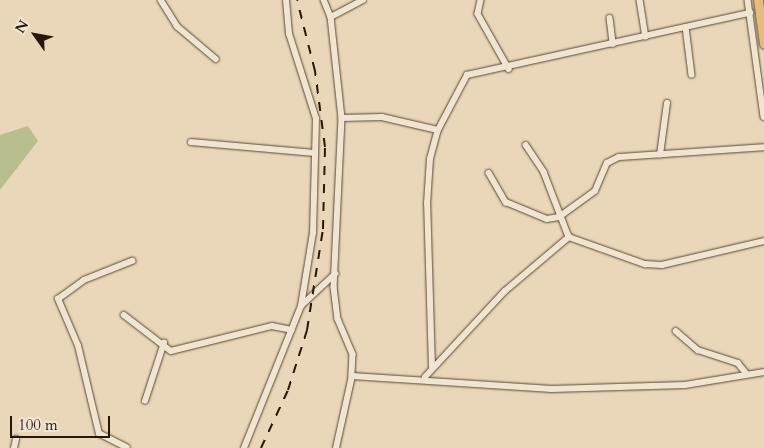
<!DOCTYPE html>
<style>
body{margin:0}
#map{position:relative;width:764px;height:448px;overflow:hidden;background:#ead7ba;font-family:Cardo,serif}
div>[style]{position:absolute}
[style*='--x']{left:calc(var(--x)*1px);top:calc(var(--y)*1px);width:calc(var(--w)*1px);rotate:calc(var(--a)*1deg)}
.green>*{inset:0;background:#b8be8e}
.roads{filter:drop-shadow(0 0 1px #594732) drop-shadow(0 0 1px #594732)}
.street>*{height:5.5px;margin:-2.75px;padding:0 2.75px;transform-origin:2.75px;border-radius:2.75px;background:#f1e5d2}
.primary>*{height:9px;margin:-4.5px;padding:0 4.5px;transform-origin:4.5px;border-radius:4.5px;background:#e5bc7d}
.rail>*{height:2px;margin-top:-1px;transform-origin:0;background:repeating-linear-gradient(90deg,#291705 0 9px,transparent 0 18px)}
span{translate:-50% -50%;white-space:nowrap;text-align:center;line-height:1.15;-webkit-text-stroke:4.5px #f1e5d2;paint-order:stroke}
.north{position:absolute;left:10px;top:10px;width:50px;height:50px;-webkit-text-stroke:4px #f1e5d2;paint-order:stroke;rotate:302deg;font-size:14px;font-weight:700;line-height:20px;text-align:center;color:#291705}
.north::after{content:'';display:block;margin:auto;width:18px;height:22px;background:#291705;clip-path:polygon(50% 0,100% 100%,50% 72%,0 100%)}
.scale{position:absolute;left:10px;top:416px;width:100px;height:22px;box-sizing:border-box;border:2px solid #291705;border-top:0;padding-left:6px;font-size:15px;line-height:18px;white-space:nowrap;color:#291705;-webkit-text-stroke:4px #f1e5d2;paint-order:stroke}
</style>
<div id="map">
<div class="green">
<i style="clip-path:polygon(28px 126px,38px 141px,0 190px,0 135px)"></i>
</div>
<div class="roads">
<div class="street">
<i style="--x:161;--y:0;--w:31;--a:58"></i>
<i style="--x:177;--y:26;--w:51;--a:40.2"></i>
<i style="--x:324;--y:0;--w:18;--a:68"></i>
<i style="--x:331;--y:17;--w:102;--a:83.8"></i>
<i style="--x:342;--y:118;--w:169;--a:92.7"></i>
<i style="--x:334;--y:287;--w:32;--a:83"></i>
<i style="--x:338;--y:319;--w:38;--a:67"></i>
<i style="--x:353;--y:354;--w:22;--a:93"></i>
<i style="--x:481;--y:0;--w:14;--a:102"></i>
<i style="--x:478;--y:14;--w:63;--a:60.6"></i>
<i style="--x:640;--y:0;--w:37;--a:81"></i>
<i style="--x:748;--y:0;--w:118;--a:82.2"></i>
<i style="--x:331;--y:17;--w:36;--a:-28"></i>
<i style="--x:610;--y:18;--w:26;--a:83"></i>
<i style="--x:686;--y:27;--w:48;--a:82.9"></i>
<i style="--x:342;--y:118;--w:40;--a:-1.4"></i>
<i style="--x:382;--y:117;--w:57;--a:13.1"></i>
<i style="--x:438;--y:130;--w:62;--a:-62.2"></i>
<i style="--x:467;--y:75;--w:290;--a:-12.4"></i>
<i style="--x:191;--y:142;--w:124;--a:5.1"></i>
<i style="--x:526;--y:145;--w:32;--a:56"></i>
<i style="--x:544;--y:172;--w:70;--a:69"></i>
<i style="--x:660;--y:155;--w:52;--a:-82.3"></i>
<i style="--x:489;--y:173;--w:34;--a:60"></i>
<i style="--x:506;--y:202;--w:44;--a:22.5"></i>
<i style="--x:547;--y:219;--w:12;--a:-9"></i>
<i style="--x:559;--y:217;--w:44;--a:-35.8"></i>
<i style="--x:595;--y:191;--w:30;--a:-67"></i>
<i style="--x:607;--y:163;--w:13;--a:-27"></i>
<i style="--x:619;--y:157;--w:145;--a:-3.9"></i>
<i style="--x:301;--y:306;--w:47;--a:-43.3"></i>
<i style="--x:124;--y:315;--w:59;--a:37.5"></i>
<i style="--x:171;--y:351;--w:104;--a:-13.9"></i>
<i style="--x:272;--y:326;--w:20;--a:11"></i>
<i style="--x:676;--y:331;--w:29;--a:41"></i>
<i style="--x:698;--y:350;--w:42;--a:18"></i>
<i style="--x:738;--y:363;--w:14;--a:51"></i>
<i style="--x:432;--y:368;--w:164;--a:-91.7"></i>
<i style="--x:427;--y:204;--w:45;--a:-86.2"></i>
<i style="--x:430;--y:159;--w:30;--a:-75"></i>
<i style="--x:425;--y:377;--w:117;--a:-47.1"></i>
<i style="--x:505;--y:291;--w:84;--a:-40.2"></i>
<i style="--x:569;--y:237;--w:81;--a:19.6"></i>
<i style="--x:645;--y:264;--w:17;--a:3"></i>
<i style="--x:662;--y:265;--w:105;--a:-13.2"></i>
<i style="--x:145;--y:401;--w:61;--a:-71.9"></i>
<i style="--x:14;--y:448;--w:9;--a:-77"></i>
<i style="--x:127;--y:448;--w:31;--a:-153"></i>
<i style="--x:99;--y:434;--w:90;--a:-103.4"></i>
<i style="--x:78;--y:346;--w:51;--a:-113.1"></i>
<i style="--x:58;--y:299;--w:32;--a:-36"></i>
<i style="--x:84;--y:280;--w:52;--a:-21.6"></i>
<i style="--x:244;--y:448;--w:153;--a:-68.1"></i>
<i style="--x:301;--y:306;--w:74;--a:-80.7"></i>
<i style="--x:313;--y:233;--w:114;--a:-88.5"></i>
<i style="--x:316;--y:119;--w:89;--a:-107.6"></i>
<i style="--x:289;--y:34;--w:34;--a:-95"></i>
<i style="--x:336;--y:448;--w:74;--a:-77.5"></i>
<i style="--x:352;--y:376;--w:200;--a:3.7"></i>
<i style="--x:552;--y:389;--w:133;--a:-1.7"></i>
<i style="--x:685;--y:385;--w:80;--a:-9.3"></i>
</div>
<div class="primary">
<i style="--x:758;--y:0;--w:44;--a:82.2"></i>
</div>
</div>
<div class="rail">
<i style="--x:261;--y:448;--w:64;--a:-65"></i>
<i style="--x:288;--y:390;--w:63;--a:-72.4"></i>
<i style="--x:307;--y:330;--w:102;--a:-81"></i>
<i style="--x:323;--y:229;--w:82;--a:-88.6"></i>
<i style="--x:325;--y:147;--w:77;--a:-97.5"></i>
<i style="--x:315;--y:71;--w:73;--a:-104.2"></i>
</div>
<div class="north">N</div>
<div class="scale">100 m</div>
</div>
